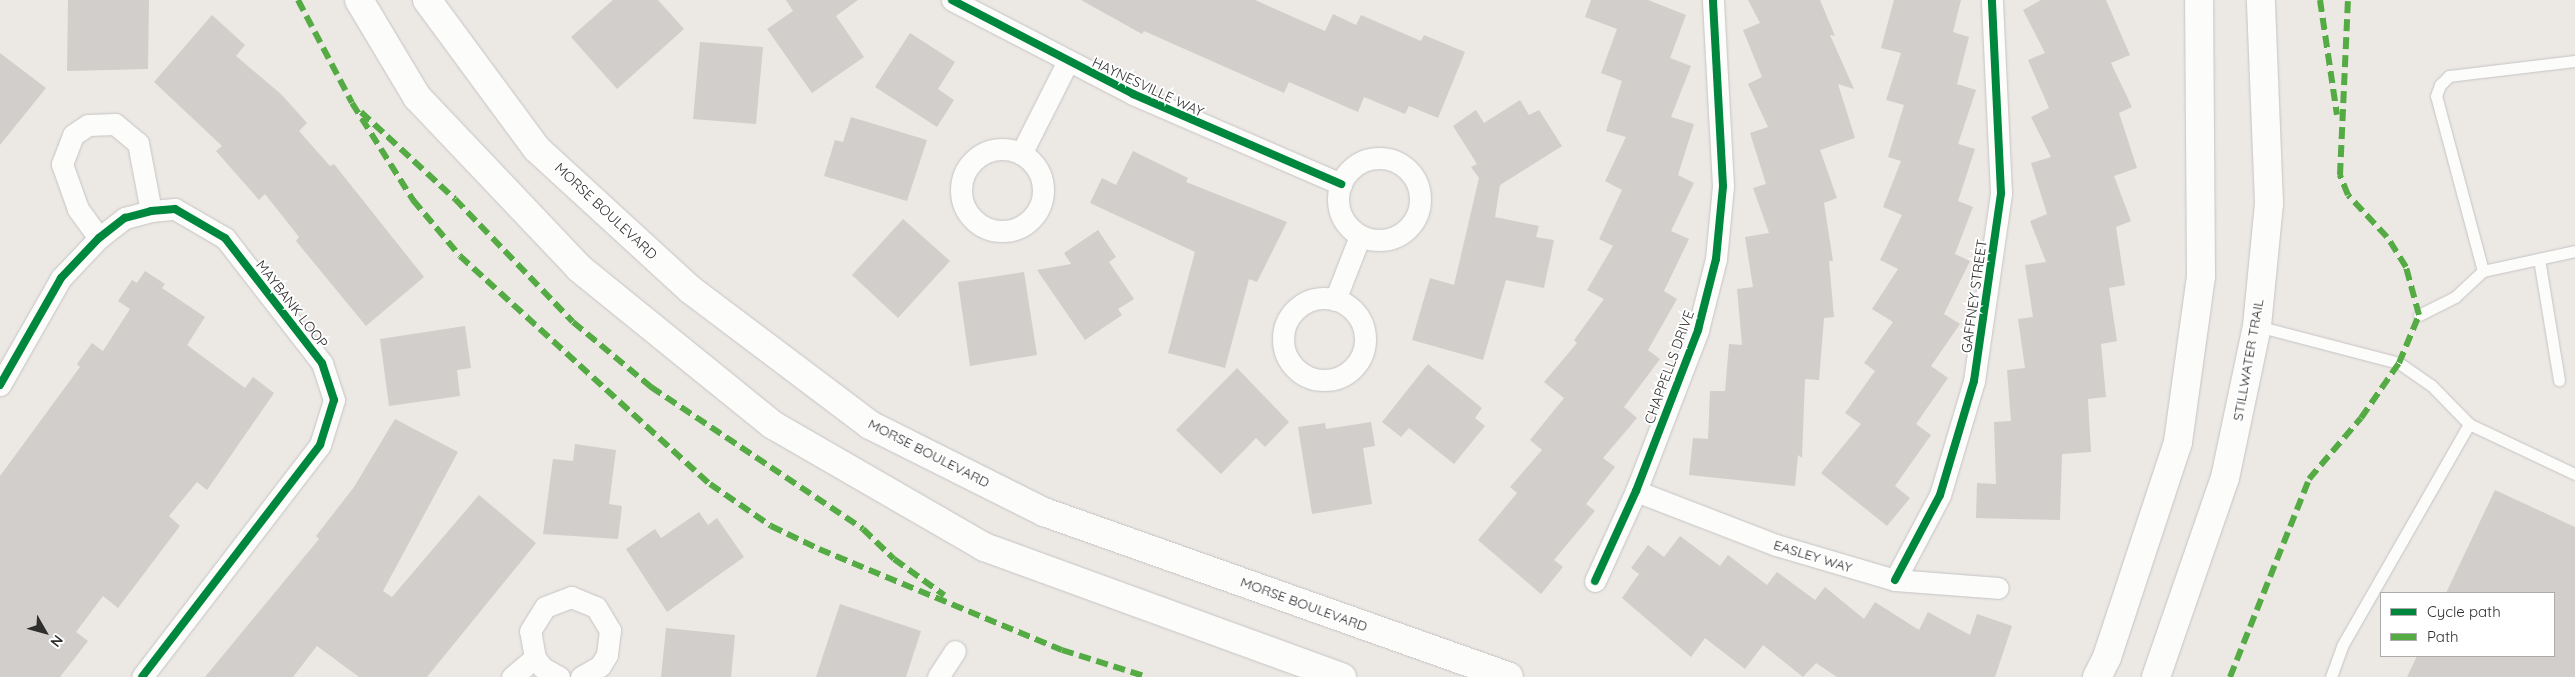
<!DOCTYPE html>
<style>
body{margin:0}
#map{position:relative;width:2575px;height:677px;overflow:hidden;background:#ece8e4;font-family:Quicksand,sans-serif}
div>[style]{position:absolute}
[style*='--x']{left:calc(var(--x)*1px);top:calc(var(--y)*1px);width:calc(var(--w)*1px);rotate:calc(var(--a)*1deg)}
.building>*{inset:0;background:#d1cecb}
.roads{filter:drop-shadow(0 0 1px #c5c4c5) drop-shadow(0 0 1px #c5c4c5)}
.service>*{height:11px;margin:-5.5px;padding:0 5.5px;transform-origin:5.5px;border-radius:5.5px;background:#fcfcfb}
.minor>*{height:21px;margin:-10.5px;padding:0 10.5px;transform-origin:10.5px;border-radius:10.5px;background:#fcfcfb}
.minor>.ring{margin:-10.5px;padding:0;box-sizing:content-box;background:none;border:21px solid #fcfcfb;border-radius:50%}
.secondary>*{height:28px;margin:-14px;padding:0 14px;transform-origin:14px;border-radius:14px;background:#fcfcfb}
.quiet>*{height:6px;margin-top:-3px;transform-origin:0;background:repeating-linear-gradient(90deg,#54ab44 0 12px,transparent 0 18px)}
.cycleway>*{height:8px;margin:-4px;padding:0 4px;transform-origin:4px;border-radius:4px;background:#00873e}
span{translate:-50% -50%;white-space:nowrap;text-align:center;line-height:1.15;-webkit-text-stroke:4px #fff;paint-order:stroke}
.street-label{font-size:14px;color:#2e2e2e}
.legend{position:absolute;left:2380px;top:592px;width:175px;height:65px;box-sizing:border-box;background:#fff;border:1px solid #ababab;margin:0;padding:6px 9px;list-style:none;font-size:15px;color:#2e2e2e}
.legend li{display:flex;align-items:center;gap:10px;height:25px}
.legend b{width:25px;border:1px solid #ababab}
.north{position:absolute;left:20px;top:607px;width:50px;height:50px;-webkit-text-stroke:4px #fff;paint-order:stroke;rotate:128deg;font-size:14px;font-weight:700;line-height:20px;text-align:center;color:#2e2e2e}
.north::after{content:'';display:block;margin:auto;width:18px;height:22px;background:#2e2e2e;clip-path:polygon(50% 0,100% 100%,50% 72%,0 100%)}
</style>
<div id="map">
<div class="building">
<i style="clip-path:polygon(68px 0,149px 0,148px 69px,67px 71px)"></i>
<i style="clip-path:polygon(613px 0,658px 0,684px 29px,617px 89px,571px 37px)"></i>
<i style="clip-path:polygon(786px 0,858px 0,836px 16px,864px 57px,812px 93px,767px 29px,793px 11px)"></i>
<i style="clip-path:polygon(1081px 0,1255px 0,1325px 31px,1333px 14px,1356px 25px,1361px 15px,1421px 41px,1424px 35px,1465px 52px,1438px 118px,1409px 106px,1405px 114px,1364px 97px,1358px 112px,1289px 82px,1284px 93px,1144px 31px,1142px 34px)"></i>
<i style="clip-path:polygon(1591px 0,1648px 0,1686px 15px,1670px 58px,1691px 66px,1671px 117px,1694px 124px,1678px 175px,1694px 183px,1671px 231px,1689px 239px,1664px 291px,1677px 299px,1648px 350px,1660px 359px,1624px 407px,1637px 418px,1603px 458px,1615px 467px,1586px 504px,1595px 511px,1554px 560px,1563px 567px,1541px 594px,1478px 540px,1517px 493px,1510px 487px,1542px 450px,1530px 440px,1564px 398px,1544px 382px,1577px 343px,1574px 340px,1604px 299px,1587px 290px,1613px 246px,1599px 239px,1622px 190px,1605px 181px,1626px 137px,1606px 131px,1622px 81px,1601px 73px,1617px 29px,1585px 17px)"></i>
<i style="clip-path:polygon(1748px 0,1820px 0,1835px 36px,1830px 35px,1854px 89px,1838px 84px,1855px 138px,1820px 150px,1837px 198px,1824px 203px,1833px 261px,1829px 261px,1834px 317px,1824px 318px,1819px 380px,1805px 379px,1802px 458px,1798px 455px,1795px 486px,1689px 475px,1693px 438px,1708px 439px,1710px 391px,1725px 391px,1729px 344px,1742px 345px,1737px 289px,1753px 287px,1745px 237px,1769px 233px,1753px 188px,1766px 184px,1750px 133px,1768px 127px,1748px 84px,1762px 77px,1743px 30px,1760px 23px)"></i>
<i style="clip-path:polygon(1894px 0,1961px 0,1953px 32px,1969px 37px,1957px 84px,1976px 90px,1958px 144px,1975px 149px,1958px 201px,1973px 207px,1955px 254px,1970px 261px,1944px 314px,1960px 324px,1931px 366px,1948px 378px,1916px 424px,1931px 435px,1895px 486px,1910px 498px,1887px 526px,1821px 473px,1861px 424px,1845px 413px,1875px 371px,1864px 363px,1893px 322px,1872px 309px,1898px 269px,1880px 260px,1902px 215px,1883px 207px,1901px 161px,1888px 157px,1904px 105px,1886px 100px,1901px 53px,1881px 48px)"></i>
<i style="clip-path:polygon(2041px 0,2106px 0,2130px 55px,2111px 63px,2132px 107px,2119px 113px,2137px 168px,2114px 176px,2131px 221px,2116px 227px,2125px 285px,2109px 288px,2117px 341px,2101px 344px,2106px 397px,2088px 399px,2091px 452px,2062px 454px,2060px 520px,1976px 518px,1977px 483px,1996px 484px,1994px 422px,2011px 421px,2007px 370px,2025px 368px,2018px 319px,2033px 317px,2025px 265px,2046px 262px,2030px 221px,2047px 214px,2031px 163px,2051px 157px,2031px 117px,2049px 108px,2028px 60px,2045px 53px,2023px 10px)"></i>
<i style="clip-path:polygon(212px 15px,245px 45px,236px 56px,281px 94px,307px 123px,299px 131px,330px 166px,334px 164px,424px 277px,366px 326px,296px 241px,299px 237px,265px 194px,259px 200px,216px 151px,222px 146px,154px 82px)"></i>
<i style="clip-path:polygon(910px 33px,955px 62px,938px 89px,954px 100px,937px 127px,875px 87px)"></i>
<i style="clip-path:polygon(700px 42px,763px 47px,756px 124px,693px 119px)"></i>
<i style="clip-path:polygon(0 53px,46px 88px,0 145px)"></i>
<i style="clip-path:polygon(1520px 100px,1529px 115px,1539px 110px,1562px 146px,1500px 185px,1495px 217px,1539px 226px,1536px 237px,1554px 240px,1544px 288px,1506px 280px,1483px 360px,1412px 340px,1430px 278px,1454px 285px,1479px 178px,1471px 167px,1477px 164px,1453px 126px,1476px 110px,1484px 123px)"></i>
<i style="clip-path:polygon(851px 117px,927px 140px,907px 201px,824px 176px,835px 140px,843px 142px)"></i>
<i style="clip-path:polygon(1133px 151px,1188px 178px,1186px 182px,1287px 222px,1257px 282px,1249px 279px,1225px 368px,1168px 353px,1195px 252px,1090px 203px,1102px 178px,1116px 185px)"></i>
<i style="clip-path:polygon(903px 219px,950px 261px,898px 318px,852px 275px)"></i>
<i style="clip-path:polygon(1098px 230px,1116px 257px,1109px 262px,1134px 299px,1118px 309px,1122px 315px,1085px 340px,1037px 270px,1071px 264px,1064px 253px)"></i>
<i style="clip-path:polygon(145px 271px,165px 284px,162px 288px,205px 317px,187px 345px,245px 388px,253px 377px,274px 393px,207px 490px,197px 482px,169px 516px,180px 526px,118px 608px,103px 596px,76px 632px,88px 641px,60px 677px,0 677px,0 476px,80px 367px,77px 364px,92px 343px,103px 351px,130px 309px,118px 301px,132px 280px,137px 283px)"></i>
<i style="clip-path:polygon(1024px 272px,1037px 355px,970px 366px,958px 282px)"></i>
<i style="clip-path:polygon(465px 326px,471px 368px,457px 370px,460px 396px,389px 406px,380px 339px)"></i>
<i style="clip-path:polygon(1428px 364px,1482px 408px,1475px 418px,1485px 426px,1454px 464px,1409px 428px,1401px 437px,1382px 422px)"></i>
<i style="clip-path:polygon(1237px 368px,1289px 422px,1265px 447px,1256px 438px,1221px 474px,1176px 430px)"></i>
<i style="clip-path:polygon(395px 419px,458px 452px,383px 591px,392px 597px,479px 495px,536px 543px,427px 677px,359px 677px,317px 646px,293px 677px,205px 677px,319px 539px,316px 536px,354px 487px)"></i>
<i style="clip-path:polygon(1371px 422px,1375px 446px,1363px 448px,1372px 504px,1312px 514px,1298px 427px,1325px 423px,1326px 429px)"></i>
<i style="clip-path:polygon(575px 444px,616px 450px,609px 504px,622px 506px,618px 539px,543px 534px,553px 459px,573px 461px)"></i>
<i style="clip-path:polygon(2495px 490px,2575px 527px,2575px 677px,2407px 677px,2417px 656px,2554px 656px,2554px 593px,2446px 593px)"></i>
<i style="clip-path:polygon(699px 512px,708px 525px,717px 518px,744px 557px,667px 612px,626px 549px,655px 529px,661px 538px)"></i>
<i style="clip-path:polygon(1680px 536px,1720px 566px,1728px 555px,1767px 585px,1777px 572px,1815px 600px,1825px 587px,1864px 619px,1875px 602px,1919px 630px,1928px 612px,1970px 635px,1977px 614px,2012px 626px,1995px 677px,1837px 677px,1816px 663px,1803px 677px,1763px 645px,1745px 669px,1705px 638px,1691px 657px,1622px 598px,1639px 574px,1631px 568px,1648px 545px,1664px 557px)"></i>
<i style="clip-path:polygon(840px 604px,921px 631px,906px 677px,816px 677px)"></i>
<i style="clip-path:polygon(666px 628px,735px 635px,731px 677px,661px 677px)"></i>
</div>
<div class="roads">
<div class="service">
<i style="--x:2539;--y:259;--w:123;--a:80.6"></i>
<i style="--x:2483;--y:271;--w:181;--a:-105"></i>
<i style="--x:2436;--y:96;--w:12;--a:-70"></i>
<i style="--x:2440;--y:85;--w:13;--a:-45"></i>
<i style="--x:2449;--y:76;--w:127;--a:-6.8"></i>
<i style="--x:2419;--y:315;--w:40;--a:-26.6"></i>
<i style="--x:2455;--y:297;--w:38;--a:-43"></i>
<i style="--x:2483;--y:271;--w:94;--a:-12.3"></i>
<i style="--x:2257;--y:326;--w:147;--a:14.6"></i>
<i style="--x:2399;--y:363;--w:39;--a:35"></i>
<i style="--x:2431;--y:385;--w:54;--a:45.7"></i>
<i style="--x:2469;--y:424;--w:117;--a:25.3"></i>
<i style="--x:2331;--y:677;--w:33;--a:-70"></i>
<i style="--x:2342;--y:646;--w:256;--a:-60.2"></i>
</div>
<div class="minor">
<i style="--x:952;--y:0;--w:204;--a:27.4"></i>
<i style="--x:1133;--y:94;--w:227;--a:23.4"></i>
<i class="ring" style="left:961px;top:149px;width:61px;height:61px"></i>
<i style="--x:1021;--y:154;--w:102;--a:-63.2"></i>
<i class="ring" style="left:1338px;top:158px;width:61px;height:61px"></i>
<i style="--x:99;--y:238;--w:36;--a:-126"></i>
<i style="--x:78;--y:209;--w:48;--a:-109.6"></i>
<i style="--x:62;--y:164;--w:31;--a:-69"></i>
<i style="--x:73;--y:135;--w:18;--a:-34"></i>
<i style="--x:88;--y:125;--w:27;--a:-2"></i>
<i style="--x:115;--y:124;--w:30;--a:40"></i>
<i style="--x:138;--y:143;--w:69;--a:79.2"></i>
<i class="ring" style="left:1283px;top:298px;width:61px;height:61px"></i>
<i style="--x:1335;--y:300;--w:69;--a:-68.7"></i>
<i style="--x:0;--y:385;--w:123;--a:-60.3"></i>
<i style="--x:61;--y:278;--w:55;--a:-46.5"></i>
<i style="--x:99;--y:238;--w:33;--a:-38"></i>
<i style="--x:125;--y:218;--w:27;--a:-15"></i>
<i style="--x:151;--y:211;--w:24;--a:-5"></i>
<i style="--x:175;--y:209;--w:58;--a:30.1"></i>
<i style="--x:225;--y:238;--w:158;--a:52.2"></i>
<i style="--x:322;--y:363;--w:39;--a:72"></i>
<i style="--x:334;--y:400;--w:47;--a:107.3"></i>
<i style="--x:320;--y:445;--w:292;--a:127.5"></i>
<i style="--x:1636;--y:491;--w:150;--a:21.1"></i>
<i style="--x:1776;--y:545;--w:124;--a:16.4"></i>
<i style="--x:1895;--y:580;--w:103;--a:4.4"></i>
<i style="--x:1895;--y:580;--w:96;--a:-62.1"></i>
<i style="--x:1940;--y:495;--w:119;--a:-73.4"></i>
<i style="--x:1974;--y:381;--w:190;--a:-81.8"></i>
<i style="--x:2001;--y:193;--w:193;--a:-92.7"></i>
<i style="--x:1595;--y:581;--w:99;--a:-65.5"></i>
<i style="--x:1636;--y:491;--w:173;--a:-68.9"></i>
<i style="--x:1698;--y:330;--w:73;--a:-75.8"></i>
<i style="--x:1716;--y:259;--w:73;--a:-84.5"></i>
<i style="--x:1723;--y:186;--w:186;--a:-93.1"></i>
<i style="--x:512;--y:677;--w:30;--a:-40"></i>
<i style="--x:559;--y:677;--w:18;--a:-151"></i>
<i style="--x:543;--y:668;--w:13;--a:-129"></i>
<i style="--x:535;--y:658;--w:27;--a:-100"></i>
<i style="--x:530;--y:631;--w:28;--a:-58"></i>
<i style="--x:545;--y:607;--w:28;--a:-21"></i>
<i style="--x:571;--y:597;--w:27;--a:22"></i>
<i style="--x:596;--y:607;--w:27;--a:59"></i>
<i style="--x:610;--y:630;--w:25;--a:97"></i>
<i style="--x:607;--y:655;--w:13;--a:122"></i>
<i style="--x:600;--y:666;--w:22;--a:150"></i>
<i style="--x:938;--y:677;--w:31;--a:-57"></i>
</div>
<div class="secondary">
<i style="--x:359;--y:0;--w:113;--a:59.1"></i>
<i style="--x:417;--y:97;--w:236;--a:46.5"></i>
<i style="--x:579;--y:268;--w:250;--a:39"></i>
<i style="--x:773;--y:425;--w:244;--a:30"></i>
<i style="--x:984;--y:547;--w:381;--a:20"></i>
<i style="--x:427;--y:0;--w:185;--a:53.6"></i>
<i style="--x:537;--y:149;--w:209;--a:42.5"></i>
<i style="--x:691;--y:290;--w:224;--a:37"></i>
<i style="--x:870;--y:425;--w:195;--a:26.6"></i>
<i style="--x:1044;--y:512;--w:493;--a:19.5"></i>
<i style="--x:2097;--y:677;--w:22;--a:-63"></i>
<i style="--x:2107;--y:657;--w:226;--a:-71.7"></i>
<i style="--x:2178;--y:442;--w:168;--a:-82.1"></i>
<i style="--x:2201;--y:276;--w:276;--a:-90.4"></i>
<i style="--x:2156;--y:677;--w:211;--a:-70.9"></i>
<i style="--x:2225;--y:478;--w:155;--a:-78.1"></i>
<i style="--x:2257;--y:326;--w:124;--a:-84.4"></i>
<i style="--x:2269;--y:203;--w:203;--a:-92.3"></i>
</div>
</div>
<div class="quiet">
<i style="--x:298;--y:0;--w:116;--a:62.3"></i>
<i style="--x:352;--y:103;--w:115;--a:57.8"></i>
<i style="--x:413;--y:200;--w:73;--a:50"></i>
<i style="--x:460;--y:256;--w:338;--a:42.4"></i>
<i style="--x:710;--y:484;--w:74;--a:34.5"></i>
<i style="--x:771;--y:526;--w:53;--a:25.6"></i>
<i style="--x:819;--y:549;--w:263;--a:22.6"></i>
<i style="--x:1062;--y:650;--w:89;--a:17.6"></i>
<i style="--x:2320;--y:0;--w:116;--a:81.6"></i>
<i style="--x:361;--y:112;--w:128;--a:42.8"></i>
<i style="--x:455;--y:199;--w:170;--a:46.2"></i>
<i style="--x:573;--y:322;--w:102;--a:39.8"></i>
<i style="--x:651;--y:387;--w:255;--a:33.8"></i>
<i style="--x:863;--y:529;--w:43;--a:44.1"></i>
<i style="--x:894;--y:559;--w:62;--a:35.8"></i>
<i style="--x:2230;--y:677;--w:213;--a:-68.2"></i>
<i style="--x:2309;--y:479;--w:80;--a:-49.6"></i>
<i style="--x:2361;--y:418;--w:67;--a:-55.4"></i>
<i style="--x:2399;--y:363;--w:52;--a:-67.4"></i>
<i style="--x:2419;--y:315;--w:50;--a:-105.2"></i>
<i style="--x:2406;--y:267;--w:36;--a:-122"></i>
<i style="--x:2387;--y:237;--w:57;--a:-132.9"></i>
<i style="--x:2348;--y:195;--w:22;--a:-112"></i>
<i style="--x:2340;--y:175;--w:175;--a:-87.4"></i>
</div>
<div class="cycleway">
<i style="--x:952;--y:0;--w:204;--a:27.4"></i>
<i style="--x:1133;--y:94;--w:227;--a:23.4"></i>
<i style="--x:0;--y:385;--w:123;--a:-60.3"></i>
<i style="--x:61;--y:278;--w:55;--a:-46.5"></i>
<i style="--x:99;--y:238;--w:33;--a:-38"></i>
<i style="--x:125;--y:218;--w:27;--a:-15"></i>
<i style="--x:151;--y:211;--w:24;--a:-5"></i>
<i style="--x:175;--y:209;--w:58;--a:30.1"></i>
<i style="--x:225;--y:238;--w:158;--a:52.2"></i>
<i style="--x:322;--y:363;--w:39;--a:72"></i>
<i style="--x:334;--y:400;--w:47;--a:107.3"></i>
<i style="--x:320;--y:445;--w:292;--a:127.5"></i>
<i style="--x:1895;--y:580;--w:96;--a:-62.1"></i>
<i style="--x:1940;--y:495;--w:119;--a:-73.4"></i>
<i style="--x:1974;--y:381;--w:190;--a:-81.8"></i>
<i style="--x:2001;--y:193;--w:193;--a:-92.7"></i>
<i style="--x:1595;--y:581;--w:99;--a:-65.5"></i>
<i style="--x:1636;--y:491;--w:173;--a:-68.9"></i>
<i style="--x:1698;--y:330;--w:73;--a:-75.8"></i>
<i style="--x:1716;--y:259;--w:73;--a:-84.5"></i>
<i style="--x:1723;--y:186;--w:186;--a:-93.1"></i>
</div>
<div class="street-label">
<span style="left:1148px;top:87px;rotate:25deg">HAYNESVILLE WAY</span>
<span style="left:606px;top:211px;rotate:43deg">MORSE BOULEVARD</span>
<span style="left:1974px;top:296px;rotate:-82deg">GAFFNEY STREET</span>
<span style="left:292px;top:304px;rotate:52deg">MAYBANK LOOP</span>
<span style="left:2248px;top:360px;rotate:-80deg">STILLWATER TRAIL</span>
<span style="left:1669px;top:367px;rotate:-70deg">CHAPPELLS DRIVE</span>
<span style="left:929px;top:453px;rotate:27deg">MORSE BOULEVARD</span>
<span style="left:1813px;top:556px;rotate:17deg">EASLEY WAY</span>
<span style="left:1304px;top:604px;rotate:20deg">MORSE BOULEVARD</span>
</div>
<ul class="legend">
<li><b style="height:6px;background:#00873e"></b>Cycle path</li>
<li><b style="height:6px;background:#54ab44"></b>Path</li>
</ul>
<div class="north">N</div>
</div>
